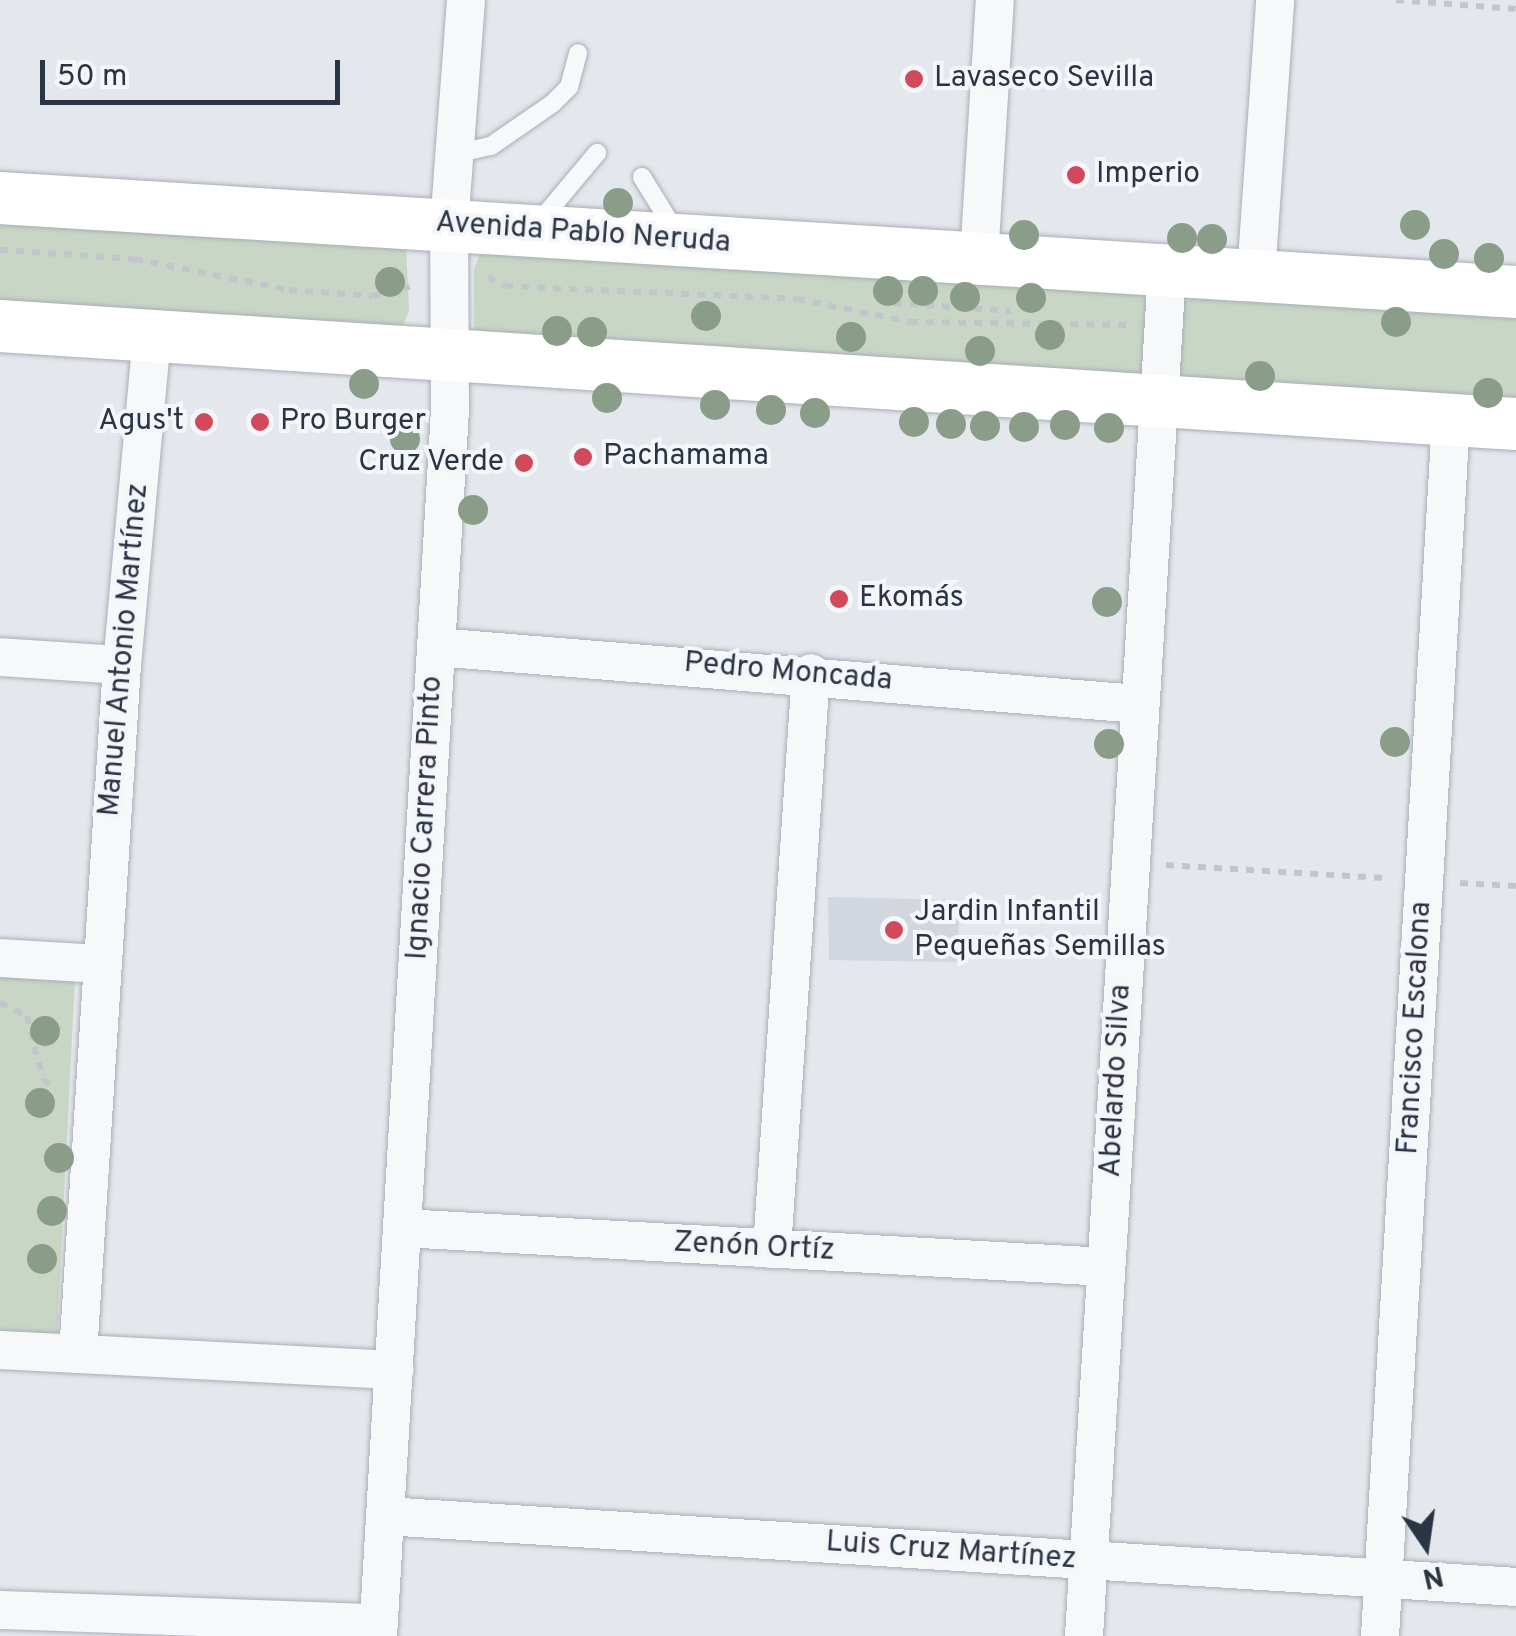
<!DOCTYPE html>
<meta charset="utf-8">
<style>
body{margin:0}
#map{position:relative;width:1516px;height:1636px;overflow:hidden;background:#e4e7ec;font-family:Overpass,sans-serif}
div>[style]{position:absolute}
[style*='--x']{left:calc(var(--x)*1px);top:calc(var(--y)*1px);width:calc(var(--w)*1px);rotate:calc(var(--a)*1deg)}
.built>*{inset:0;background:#d2d6de}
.green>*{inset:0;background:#c9d6c5}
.path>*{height:6px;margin-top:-3px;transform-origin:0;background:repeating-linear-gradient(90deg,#c2c5cb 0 8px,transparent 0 16px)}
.roads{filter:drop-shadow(0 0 2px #a9aeb7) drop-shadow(0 0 2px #a9aeb7)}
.service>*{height:18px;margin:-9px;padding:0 9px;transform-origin:9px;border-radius:9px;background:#f7f8fa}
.minor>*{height:38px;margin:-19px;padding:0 19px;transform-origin:19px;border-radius:19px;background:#f7f8fa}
.secondary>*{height:52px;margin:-26px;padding:0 26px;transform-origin:26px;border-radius:26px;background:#fff}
.trees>*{width:30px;height:30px;margin:-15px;border-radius:50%;background:#899d89}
.dots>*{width:28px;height:28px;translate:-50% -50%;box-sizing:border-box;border:5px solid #f4f6f9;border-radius:50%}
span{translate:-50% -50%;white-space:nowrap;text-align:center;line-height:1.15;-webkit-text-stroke:8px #f4f6f9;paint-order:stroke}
.poi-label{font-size:30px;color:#2b3445}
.left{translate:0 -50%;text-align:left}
.right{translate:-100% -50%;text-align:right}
.street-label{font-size:30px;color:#2b3445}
.north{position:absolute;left:1376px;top:1496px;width:100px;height:100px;-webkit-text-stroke:8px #f4f6f9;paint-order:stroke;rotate:167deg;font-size:28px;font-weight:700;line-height:40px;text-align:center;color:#2b3445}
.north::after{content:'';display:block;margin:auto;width:35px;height:45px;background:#2b3445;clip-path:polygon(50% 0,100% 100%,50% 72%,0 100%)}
.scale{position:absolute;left:40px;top:60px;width:300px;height:45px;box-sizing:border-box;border:5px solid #2b3445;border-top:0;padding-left:12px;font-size:30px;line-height:35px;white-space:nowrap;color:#2b3445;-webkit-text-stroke:8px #f4f6f9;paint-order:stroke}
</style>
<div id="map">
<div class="built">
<i style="clip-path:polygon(828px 897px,960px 900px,957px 962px,829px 960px)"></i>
</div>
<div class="green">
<i style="clip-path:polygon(0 218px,406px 245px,409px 311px,400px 332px,0 307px)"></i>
<i style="clip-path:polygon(481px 250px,1128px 288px,1150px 300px,1183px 302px,1211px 293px,1516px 313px,1516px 407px,474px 336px,474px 270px)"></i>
<i style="clip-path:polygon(0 974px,75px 978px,57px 1336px,0 1332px)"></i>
</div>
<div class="path">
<i style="--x:1396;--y:0;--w:120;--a:4.3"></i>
<i style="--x:0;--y:250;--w:135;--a:3.8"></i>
<i style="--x:135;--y:259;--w:157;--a:11.4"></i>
<i style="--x:289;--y:290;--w:84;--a:4.1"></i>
<i style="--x:373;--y:296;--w:38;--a:-14"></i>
<i style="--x:488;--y:277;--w:19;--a:28"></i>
<i style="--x:505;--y:286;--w:292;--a:2.5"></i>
<i style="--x:797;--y:299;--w:115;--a:11.5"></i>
<i style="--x:910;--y:322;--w:216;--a:0.8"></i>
<i style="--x:894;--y:303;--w:117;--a:3.9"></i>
<i style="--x:1166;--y:865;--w:222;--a:3.4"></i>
<i style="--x:1460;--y:883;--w:56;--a:3.1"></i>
<i style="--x:0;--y:1003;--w:30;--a:26"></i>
<i style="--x:27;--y:1016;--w:66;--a:76"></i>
<i style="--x:43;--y:1080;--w:17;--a:33"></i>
</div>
<div class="roads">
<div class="service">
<i style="--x:455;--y:154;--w:37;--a:-13"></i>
<i style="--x:491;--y:146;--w:75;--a:-34.7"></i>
<i style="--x:553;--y:103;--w:23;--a:-45"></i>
<i style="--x:569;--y:87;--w:35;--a:-75"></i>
<i style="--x:642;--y:177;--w:61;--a:58.4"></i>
<i style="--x:540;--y:221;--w:89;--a:-50"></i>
</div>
<div class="minor">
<i style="--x:979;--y:259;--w:259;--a:-86.5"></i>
<i style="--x:1256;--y:275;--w:276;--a:-86"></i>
<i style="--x:436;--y:647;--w:705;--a:4.64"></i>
<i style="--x:0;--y:657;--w:122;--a:3.8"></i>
<i style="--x:0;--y:958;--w:102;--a:3.4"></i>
<i style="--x:402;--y:1228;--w:705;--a:3.17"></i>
<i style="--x:772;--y:1249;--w:577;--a:-86.13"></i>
<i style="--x:0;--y:1350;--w:395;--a:2.9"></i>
<i style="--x:78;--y:1354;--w:690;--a:-86.35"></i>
<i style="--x:122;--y:665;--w:331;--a:-84.8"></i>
<i style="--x:385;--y:1516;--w:1133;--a:3.59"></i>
<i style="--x:0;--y:1610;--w:379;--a:2"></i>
<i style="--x:378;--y:1636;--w:1230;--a:-86.64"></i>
<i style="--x:450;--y:408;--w:182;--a:-90.3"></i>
<i style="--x:449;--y:226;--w:227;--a:-85.7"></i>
<i style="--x:1084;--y:1636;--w:1368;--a:-86.52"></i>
<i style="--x:1380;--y:1636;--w:1218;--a:-86.66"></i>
</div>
<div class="secondary">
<i style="--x:0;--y:198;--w:1519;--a:3.55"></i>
<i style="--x:0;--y:326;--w:1519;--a:3.7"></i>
</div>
</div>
<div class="trees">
<i style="left:618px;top:203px"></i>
<i style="left:1415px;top:225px"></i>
<i style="left:1024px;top:235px"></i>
<i style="left:1182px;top:238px"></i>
<i style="left:1212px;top:239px"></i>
<i style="left:1444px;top:254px"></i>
<i style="left:1489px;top:258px"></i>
<i style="left:390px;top:282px"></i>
<i style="left:888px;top:291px"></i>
<i style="left:923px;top:291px"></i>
<i style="left:965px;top:297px"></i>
<i style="left:1031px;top:298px"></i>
<i style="left:706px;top:316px"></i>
<i style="left:1396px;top:322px"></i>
<i style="left:557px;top:331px"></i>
<i style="left:592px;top:332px"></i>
<i style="left:1050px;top:335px"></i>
<i style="left:851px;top:337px"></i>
<i style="left:980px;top:351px"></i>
<i style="left:1260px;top:376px"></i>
<i style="left:364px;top:384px"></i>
<i style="left:1488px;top:393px"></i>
<i style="left:607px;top:398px"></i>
<i style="left:715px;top:405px"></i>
<i style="left:771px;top:410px"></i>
<i style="left:815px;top:413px"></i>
<i style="left:914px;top:422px"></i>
<i style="left:951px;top:424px"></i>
<i style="left:1065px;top:425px"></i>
<i style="left:985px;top:426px"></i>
<i style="left:1024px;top:427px"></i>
<i style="left:1109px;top:428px"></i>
<i style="left:405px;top:439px"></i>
<i style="left:473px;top:510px"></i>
<i style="left:1107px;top:602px"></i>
<i style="left:1395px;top:742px"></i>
<i style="left:1109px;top:744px"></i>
<i style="left:45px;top:1031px"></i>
<i style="left:40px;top:1103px"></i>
<i style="left:59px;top:1158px"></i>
<i style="left:52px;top:1211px"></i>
<i style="left:42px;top:1259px"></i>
</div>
<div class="dots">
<i style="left:914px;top:79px;background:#d1495b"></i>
<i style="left:1076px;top:175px;background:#d1495b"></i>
<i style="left:204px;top:422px;background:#d1495b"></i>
<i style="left:260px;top:422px;background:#d1495b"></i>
<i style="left:583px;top:457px;background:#d1495b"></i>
<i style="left:524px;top:463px;background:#d1495b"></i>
<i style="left:839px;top:599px;background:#d1495b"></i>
<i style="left:894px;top:930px;background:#d1495b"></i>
</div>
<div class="poi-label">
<span class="left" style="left:934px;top:79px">Lavaseco Sevilla</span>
<span class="left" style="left:1096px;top:175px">Imperio</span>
<span class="right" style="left:184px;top:422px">Agus't</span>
<span class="left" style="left:280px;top:422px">Pro Burger</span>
<span class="left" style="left:603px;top:457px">Pachamama</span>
<span class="right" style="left:504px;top:463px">Cruz Verde</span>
<span class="left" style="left:859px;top:599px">Ekomás</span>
<span class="left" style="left:914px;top:930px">Jardin Infantil<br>Pequeñas Semillas</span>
</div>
<div class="street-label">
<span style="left:583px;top:234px;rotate:4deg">Avenida Pablo Neruda</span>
<span style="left:125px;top:650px;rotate:-85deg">Manuel Antonio Martínez</span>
<span style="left:788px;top:673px;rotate:5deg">Pedro Moncada</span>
<span style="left:426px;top:818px;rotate:-87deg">Ignacio Carrera Pinto</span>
<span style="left:1416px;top:1028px;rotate:-87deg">Francisco Escalona</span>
<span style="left:1117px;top:1081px;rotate:-87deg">Abelardo Silva</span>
<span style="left:754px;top:1248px;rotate:3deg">Zenón Ortíz</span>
<span style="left:951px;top:1552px;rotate:4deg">Luis Cruz Martínez</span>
</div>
<div class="north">N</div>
<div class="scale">50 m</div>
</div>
